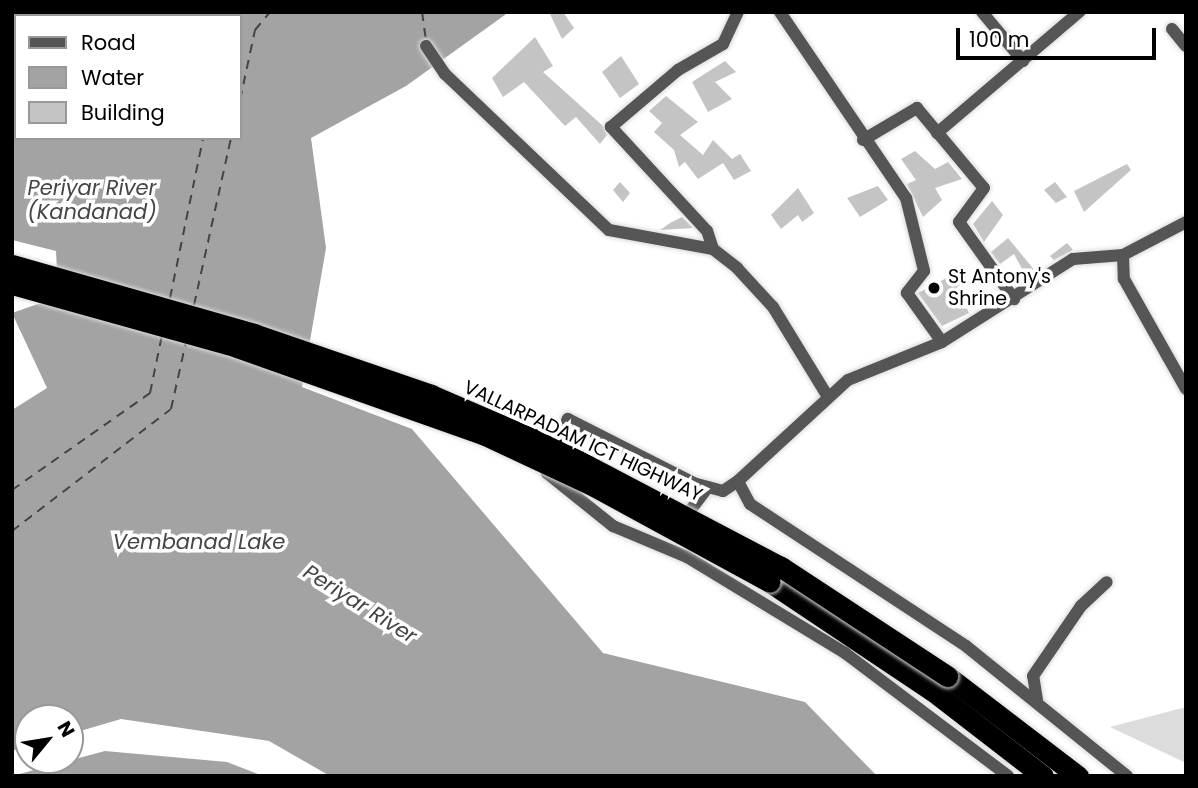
<!DOCTYPE html>
<style>
body{margin:0}
#map{position:relative;width:1198px;height:788px;overflow:hidden;background:#fff;font-family:Poppins,sans-serif}
div>[style]{position:absolute}
[style*='--x']{left:calc(var(--x)*1px);top:calc(var(--y)*1px);width:calc(var(--w)*1px);rotate:calc(var(--a)*1deg)}
.green>*{inset:0;background:#dcdcdc}
.water>*{inset:0;background:#a3a3a3}
.ferry>*{height:2px;margin-top:-1px;transform-origin:0;background:repeating-linear-gradient(90deg,#444 0 9px,transparent 0 16px)}
.building>*{inset:0;background:#c4c4c4}
.roads{filter:drop-shadow(0 0 2px #dbdbdb) drop-shadow(0 0 2px #dbdbdb)}
.street>*{height:12px;margin:-6px;padding:0 6px;transform-origin:6px;border-radius:6px;background:#555}
.highway>*{height:21px;margin:-10.5px;padding:0 10.5px;transform-origin:10.5px;border-radius:10.5px;background:#000}
.bridges{filter:drop-shadow(0 0 2px #dbdbdb) drop-shadow(0 0 2px #dbdbdb)}
.highway-bridge>*{height:21px;margin:-10.5px;padding:0 10.5px;transform-origin:10.5px;border-radius:10.5px;background:#000}
.dots>*{width:19px;height:19px;translate:-50% -50%;box-sizing:border-box;border:4px solid #fff;border-radius:50%}
span{translate:-50% -50%;white-space:nowrap;text-align:center;line-height:1.15;-webkit-text-stroke:7px #fff;paint-order:stroke}
.poi-label{font-size:19px;color:#000}
.left{translate:0 -50%;text-align:left}
.street-label{font-size:19px;color:#000}
.water-label{font-size:21px;color:#444;font-style:italic}
.frame{position:absolute;inset:0;border:14px solid #000;pointer-events:none}
.legend{position:absolute;left:14px;top:14px;width:228px;height:126px;box-sizing:border-box;background:#fff;border:2px solid #999;margin:0;padding:9px 12px;list-style:none;font-size:21px;color:#000}
.legend li{display:flex;align-items:center;gap:14px;height:35px}
.legend b{width:35px;border:2px solid #999}
.north{position:absolute;left:14px;top:704px;width:70px;height:70px;box-sizing:border-box;background:#fff;border:2px solid #999;border-radius:50%;rotate:60deg;font-size:19px;font-weight:700;line-height:28px;text-align:center;color:#000}
.north::after{content:'';display:block;margin:auto;width:24px;height:32px;background:#000;clip-path:polygon(50% 0,100% 100%,50% 72%,0 100%)}
.scale{position:absolute;left:956px;top:28px;width:200px;height:32px;box-sizing:border-box;border:4px solid #000;border-top:0;padding-left:9px;font-size:21px;line-height:24px;white-space:nowrap;color:#000;-webkit-text-stroke:5px #fff;paint-order:stroke}
</style>
<div id="map">
<div class="green">
<i style="clip-path:polygon(1186px 707px,1186px 763px,1110px 727px)"></i>
</div>
<div class="water">
<i style="clip-path:polygon(evenodd,12px 12px,509px 12px,406px 86px,311px 138px,326px 248px,302px 387px,412px 429px,603px 653px,805px 702px,877px 776px,330px 776px,269px 741px,121px 719px,70px 734px,70px 718px,28px 718px,28px 746px,12px 751px,12px 410px,47px 388px,12px 313px,52px 299px,57px 271px,56px 251px,12px 240px,12px 12px,16px 16px,240px 16px,240px 138px,16px 138px,16px 16px)"></i>
<i style="clip-path:polygon(105px 751px,227px 762px,263px 776px,12px 776px)"></i>
</div>
<div class="ferry">
<i style="--x:422;--y:12;--w:30;--a:82"></i>
<i style="--x:229;--y:16;--w:4;--a:-90"></i>
<i style="--x:240;--y:100;--w:72;--a:-77.9"></i>
<i style="--x:255;--y:30;--w:23;--a:-50"></i>
<i style="--x:170;--y:298;--w:163;--a:-78.3"></i>
<i style="--x:194;--y:305;--w:171;--a:-77.5"></i>
<i style="--x:12;--y:490;--w:169;--a:-35.1"></i>
<i style="--x:150;--y:393;--w:59;--a:-78.3"></i>
<i style="--x:12;--y:531;--w:200;--a:-37.5"></i>
<i style="--x:171;--y:409;--w:69;--a:-77.4"></i>
</div>
<div class="building">
<i style="clip-path:polygon(549px 12px,563px 12px,574px 28px,562px 39px)"></i>
<i style="clip-path:polygon(535px 37px,553px 66px,543px 72px,603px 126px,607px 135px,600px 144px,576px 117px,565px 126px,524px 82px,503px 97px,492px 78px)"></i>
<i style="clip-path:polygon(621px 56px,639px 84px,620px 98px,602px 72px)"></i>
<i style="clip-path:polygon(725px 61px,736px 72px,715px 82px,732px 99px,708px 112px,692px 82px)"></i>
<i style="clip-path:polygon(666px 96px,698px 122px,680px 135px,703px 155px,713px 140px,732px 159px,740px 154px,751px 171px,734px 180px,723px 163px,698px 179px,685px 162px,679px 167px,674px 150px,654px 132px,662px 123px,649px 111px)"></i>
<i style="clip-path:polygon(915px 151px,935px 169px,948px 162px,962px 179px,935px 188px,942px 200px,923px 217px,907px 184px,916px 180px,901px 159px)"></i>
<i style="clip-path:polygon(1127px 164px,1131px 170px,1084px 212px,1074px 191px)"></i>
<i style="clip-path:polygon(620px 182px,630px 193px,623px 202px,613px 190px)"></i>
<i style="clip-path:polygon(1055px 182px,1067px 197px,1056px 203px,1044px 190px)"></i>
<i style="clip-path:polygon(878px 186px,888px 200px,860px 217px,847px 198px)"></i>
<i style="clip-path:polygon(798px 188px,814px 213px,802px 222px,798px 215px,781px 229px,771px 215px)"></i>
<i style="clip-path:polygon(992px 201px,1003px 215px,984px 242px,973px 224px)"></i>
<i style="clip-path:polygon(682px 217px,693px 228px,660px 230px,670px 223px)"></i>
<i style="clip-path:polygon(1008px 238px,1036px 272px,1027px 278px,1014px 254px,1000px 264px,991px 252px)"></i>
<i style="clip-path:polygon(1067px 243px,1073px 250px,1054px 260px,1050px 256px)"></i>
<i style="clip-path:polygon(956px 273px,965px 282px,957px 287px,969px 313px,942px 326px,918px 293px)"></i>
</div>
<div class="roads">
<div class="street">
<i style="--x:780;--y:12;--w:225;--a:55.9"></i>
<i style="--x:906;--y:198;--w:75;--a:76.1"></i>
<i style="--x:924;--y:271;--w:28;--a:128"></i>
<i style="--x:907;--y:293;--w:60;--a:54.5"></i>
<i style="--x:982;--y:12;--w:64;--a:50.1"></i>
<i style="--x:1172;--y:29;--w:22;--a:51"></i>
<i style="--x:426;--y:46;--w:34;--a:56"></i>
<i style="--x:445;--y:74;--w:226;--a:43.6"></i>
<i style="--x:609;--y:230;--w:106;--a:10.4"></i>
<i style="--x:713;--y:249;--w:31;--a:38"></i>
<i style="--x:737;--y:268;--w:53;--a:47.3"></i>
<i style="--x:773;--y:307;--w:105;--a:58.6"></i>
<i style="--x:937;--y:133;--w:187;--a:-40.4"></i>
<i style="--x:863;--y:140;--w:63;--a:-30.7"></i>
<i style="--x:917;--y:108;--w:104;--a:50.1"></i>
<i style="--x:984;--y:188;--w:42;--a:126.3"></i>
<i style="--x:959;--y:222;--w:95;--a:54.5"></i>
<i style="--x:713;--y:249;--w:19;--a:-108"></i>
<i style="--x:707;--y:231;--w:142;--a:-132.7"></i>
<i style="--x:611;--y:127;--w:88;--a:-40.4"></i>
<i style="--x:678;--y:70;--w:52;--a:-30"></i>
<i style="--x:723;--y:44;--w:35;--a:-65"></i>
<i style="--x:1123;--y:255;--w:24;--a:88"></i>
<i style="--x:1124;--y:279;--w:126;--a:60.6"></i>
<i style="--x:738;--y:481;--w:18;--a:146"></i>
<i style="--x:723;--y:491;--w:28;--a:-165"></i>
<i style="--x:696;--y:484;--w:144;--a:-153.1"></i>
<i style="--x:568;--y:419;--w:58;--a:111.3"></i>
<i style="--x:547;--y:473;--w:85;--a:38.8"></i>
<i style="--x:613;--y:526;--w:80;--a:22.7"></i>
<i style="--x:687;--y:557;--w:185;--a:31.3"></i>
<i style="--x:845;--y:653;--w:204;--a:37"></i>
<i style="--x:683;--y:520;--w:41;--a:-52.9"></i>
<i style="--x:1037;--y:700;--w:24;--a:-99"></i>
<i style="--x:1033;--y:676;--w:85;--a:-55.6"></i>
<i style="--x:1081;--y:606;--w:35;--a:-43"></i>
<i style="--x:1127;--y:776;--w:207;--a:-141.1"></i>
<i style="--x:966;--y:646;--w:258;--a:-146.7"></i>
<i style="--x:750;--y:504;--w:26;--a:-118"></i>
<i style="--x:738;--y:481;--w:149;--a:-42.6"></i>
<i style="--x:848;--y:380;--w:101;--a:-22"></i>
<i style="--x:942;--y:342;--w:155;--a:-32.4"></i>
<i style="--x:1073;--y:259;--w:50;--a:-4.6"></i>
<i style="--x:1123;--y:255;--w:71;--a:-27.6"></i>
</div>
<div class="highway">
<i style="--x:770;--y:582;--w:196;--a:33.8"></i>
<i style="--x:933;--y:691;--w:139;--a:37.7"></i>
<i style="--x:947;--y:676;--w:165;--a:37.4"></i>
</div>
</div>
<div class="bridges">
<div class="highway-bridge">
<i style="--x:12;--y:265;--w:252;--a:15.9"></i>
<i style="--x:254;--y:334;--w:187;--a:19"></i>
<i style="--x:431;--y:395;--w:132;--a:23.3"></i>
<i style="--x:552;--y:447;--w:259;--a:27.7"></i>
<i style="--x:781;--y:567;--w:199;--a:33.3"></i>
<i style="--x:12;--y:284;--w:234;--a:15.6"></i>
<i style="--x:237;--y:347;--w:263;--a:19.5"></i>
<i style="--x:485;--y:435;--w:120;--a:25.1"></i>
<i style="--x:594;--y:486;--w:200;--a:28.6"></i>
</div>
</div>
<div class="dots">
<i style="left:934px;top:288px;background:#000"></i>
</div>
<div class="poi-label">
<span class="left" style="left:948px;top:288px">St Antony's<br>Shrine</span>
</div>
<div class="street-label">
<span style="left:583px;top:441px;rotate:25deg">VALLARPADAM ICT HIGHWAY</span>
</div>
<div class="water-label">
<span style="left:92px;top:200px">Periyar River<br>(Kandanad)</span>
<span style="left:199px;top:542px">Vembanad Lake</span>
<span style="left:360px;top:604px;rotate:32deg">Periyar River</span>
</div>
<div class="frame"></div>
<ul class="legend">
<li><b style="height:9px;background:#555"></b>Road</li>
<li><b style="height:19px;background:#a3a3a3"></b>Water</li>
<li><b style="height:19px;background:#c4c4c4"></b>Building</li>
</ul>
<div class="north">N</div>
<div class="scale">100 m</div>
</div>
